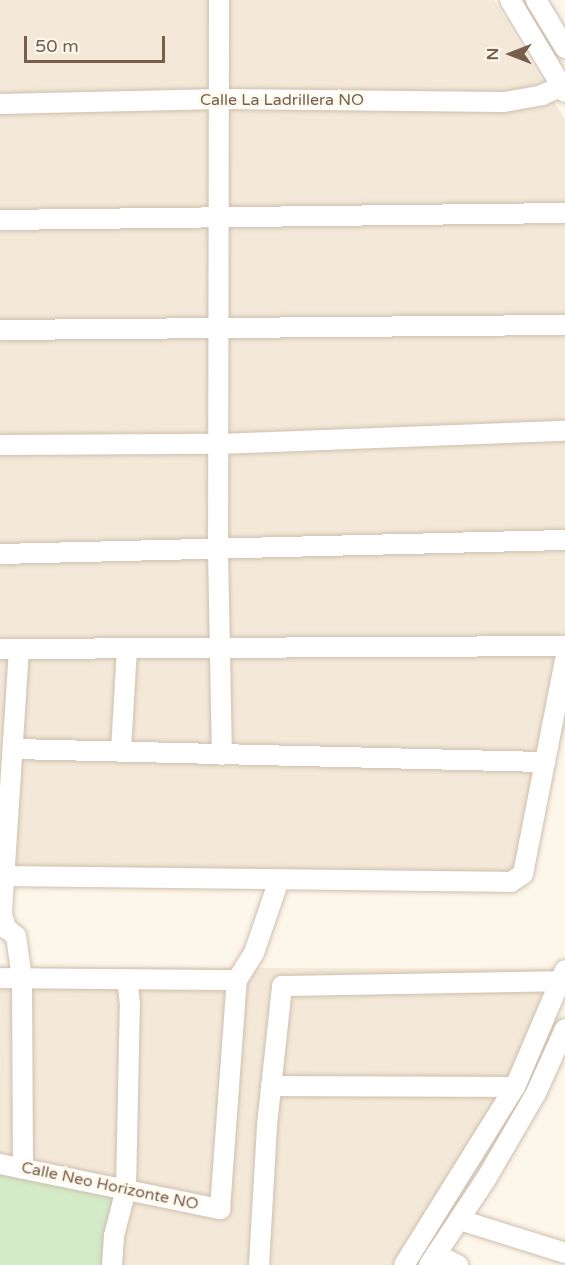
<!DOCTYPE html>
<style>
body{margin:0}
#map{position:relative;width:565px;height:1265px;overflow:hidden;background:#fdf6ea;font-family:"Varela Round",sans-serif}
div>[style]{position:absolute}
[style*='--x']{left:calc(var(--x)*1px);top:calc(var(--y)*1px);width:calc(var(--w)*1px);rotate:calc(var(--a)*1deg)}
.residential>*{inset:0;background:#f4e9d8}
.green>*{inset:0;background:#d3ebc7}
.roads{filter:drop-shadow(0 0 2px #cfbfae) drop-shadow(0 0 2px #cfbfae)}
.minor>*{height:20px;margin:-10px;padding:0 10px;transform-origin:10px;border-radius:10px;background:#fff}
span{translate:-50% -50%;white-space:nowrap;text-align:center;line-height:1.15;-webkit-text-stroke:6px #fffaf0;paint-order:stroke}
.street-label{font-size:16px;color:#785f4c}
.north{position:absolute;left:481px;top:24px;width:60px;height:60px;-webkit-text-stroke:4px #fffaf0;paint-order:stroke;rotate:270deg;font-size:16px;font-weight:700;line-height:24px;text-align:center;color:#785f4c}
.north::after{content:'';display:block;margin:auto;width:21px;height:27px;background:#785f4c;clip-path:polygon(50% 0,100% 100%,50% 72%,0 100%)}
.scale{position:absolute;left:24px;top:36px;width:141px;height:27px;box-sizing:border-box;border:3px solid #785f4c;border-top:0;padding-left:8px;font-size:18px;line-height:21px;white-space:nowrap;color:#785f4c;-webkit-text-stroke:4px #fffaf0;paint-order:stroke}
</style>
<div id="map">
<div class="residential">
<i style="clip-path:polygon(0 0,494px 0,565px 120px,565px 730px,553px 759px,523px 874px,0 883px)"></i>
<i style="clip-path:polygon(0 967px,565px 969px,515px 1087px,404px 1265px,0 1265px)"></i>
</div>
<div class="green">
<i style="clip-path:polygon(0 1164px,126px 1189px,112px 1265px,0 1265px)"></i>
</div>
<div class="roads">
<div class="minor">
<i style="--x:219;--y:0;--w:550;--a:90.1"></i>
<i style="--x:218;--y:550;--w:205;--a:88.9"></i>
<i style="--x:510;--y:0;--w:107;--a:59.1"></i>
<i style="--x:536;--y:0;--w:56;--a:58.9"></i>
<i style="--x:0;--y:104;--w:221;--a:-1.3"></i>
<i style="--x:221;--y:99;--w:283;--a:0.6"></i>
<i style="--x:504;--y:102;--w:39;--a:-10"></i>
<i style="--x:542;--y:95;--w:22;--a:-24"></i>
<i style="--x:0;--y:220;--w:565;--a:-0.71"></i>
<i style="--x:0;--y:330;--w:565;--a:-0.51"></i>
<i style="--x:0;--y:445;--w:219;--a:-0.3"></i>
<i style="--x:219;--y:444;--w:346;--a:-2.2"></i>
<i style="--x:0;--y:554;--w:565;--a:-1.42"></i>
<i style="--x:0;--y:649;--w:565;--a:-0.3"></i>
<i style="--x:19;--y:649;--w:266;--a:93.7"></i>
<i style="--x:2;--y:914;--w:15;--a:74"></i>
<i style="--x:6;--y:928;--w:13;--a:39"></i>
<i style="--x:16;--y:936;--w:42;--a:81.9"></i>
<i style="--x:22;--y:978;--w:191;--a:89.7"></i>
<i style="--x:15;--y:749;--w:530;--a:1.41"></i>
<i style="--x:121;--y:750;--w:101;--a:-86.6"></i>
<i style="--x:0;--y:876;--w:511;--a:0.67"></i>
<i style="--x:511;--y:882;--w:14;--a:-34"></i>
<i style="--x:523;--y:874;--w:218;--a:-78.9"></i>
<i style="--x:0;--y:978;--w:237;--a:0.5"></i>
<i style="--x:271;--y:1086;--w:244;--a:0.2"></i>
<i style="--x:0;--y:1164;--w:225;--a:11.6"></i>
<i style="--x:220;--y:1209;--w:230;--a:-85.8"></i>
<i style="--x:237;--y:980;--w:32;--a:-58"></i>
<i style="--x:254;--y:953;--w:77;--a:-71.1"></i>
<i style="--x:460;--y:1220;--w:110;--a:17.4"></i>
<i style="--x:436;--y:1254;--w:25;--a:27"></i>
<i style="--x:112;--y:1265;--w:29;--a:-86"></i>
<i style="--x:114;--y:1236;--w:49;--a:-75.7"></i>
<i style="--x:126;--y:1189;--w:185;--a:-88.8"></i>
<i style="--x:130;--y:1004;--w:25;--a:-97"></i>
<i style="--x:259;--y:1265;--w:140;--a:-86.7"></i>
<i style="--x:267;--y:1125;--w:140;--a:-83.8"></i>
<i style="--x:282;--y:986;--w:279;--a:-1"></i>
<i style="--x:404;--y:1265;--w:210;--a:-58.1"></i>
<i style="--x:515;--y:1087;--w:127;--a:-66.9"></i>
<i style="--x:429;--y:1265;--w:103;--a:-56.5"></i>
<i style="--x:486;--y:1179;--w:99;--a:-59.8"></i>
<i style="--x:536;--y:1093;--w:70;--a:-65.6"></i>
</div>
</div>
<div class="street-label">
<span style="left:282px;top:100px">Calle La Ladrillera NO</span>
<span style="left:110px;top:1186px;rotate:12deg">Calle Neo Horizonte NO</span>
</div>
<div class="north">N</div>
<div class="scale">50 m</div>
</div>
